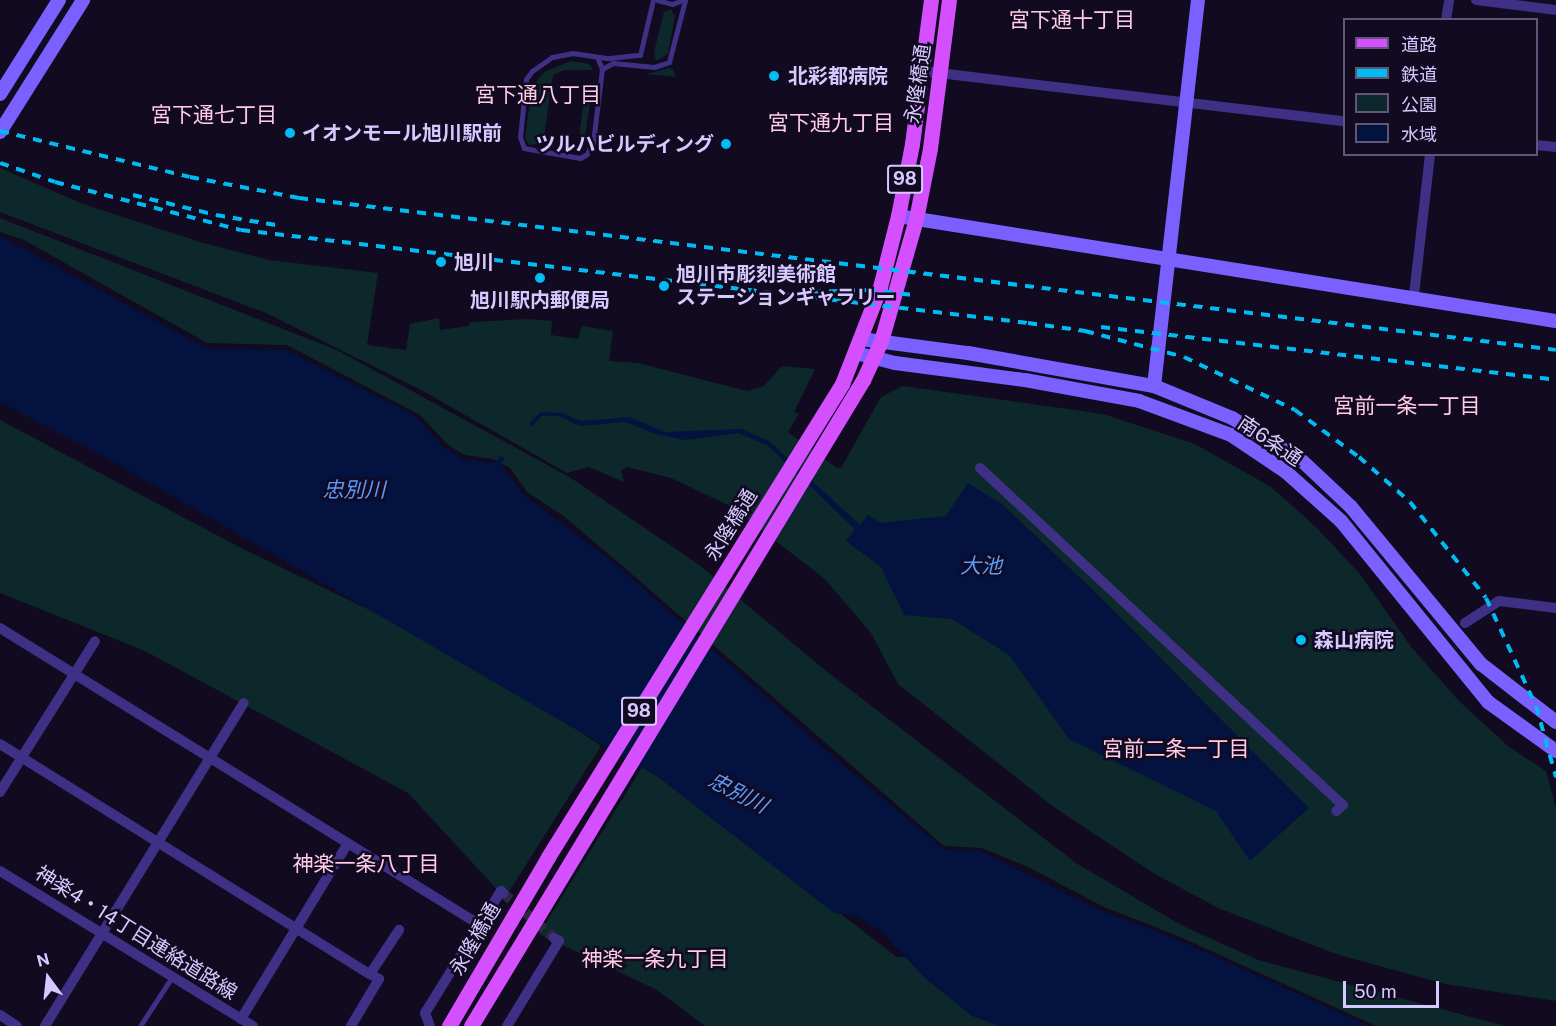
<!DOCTYPE html>
<meta charset="utf-8">
<style>
body{margin:0}
#map{position:relative;width:1556px;height:1026px;overflow:hidden;background:#110a20;font-family:"Public Sans","Noto Sans JP",sans-serif}
div>[style]{position:absolute}
[style*='--x']{left:calc(var(--x)*1px);top:calc(var(--y)*1px);width:calc(var(--w)*1px);rotate:calc(var(--a)*1deg)}
.green>*{inset:0;background:#0d282a}
.water>*{inset:0;background:#04123f}
.street-tunnel>*{height:10px;margin-top:-5px;transform-origin:0;background:repeating-linear-gradient(90deg,#2f2741 0 10px,transparent 0 15px)}
.lane>*{height:5px;margin:-2.5px;padding:0 2.5px;transform-origin:2.5px;border-radius:2.5px;background:#3e3084}
.street>*{height:10px;margin:-5px;padding:0 5px;transform-origin:5px;border-radius:5px;background:#3e3084}
.secondary>*{height:14px;margin:-7px;padding:0 7px;transform-origin:7px;border-radius:7px;background:#7960ff}
.primary>*{height:15px;margin:-7.5px;padding:0 7.5px;transform-origin:7.5px;border-radius:7.5px;background:#d450ff}
.rail>*{height:4px;margin-top:-2px;transform-origin:0;background:repeating-linear-gradient(90deg,#00bcf4 0 9px,transparent 0 17px)}
.dots>*{width:16px;height:16px;translate:-50% -50%;box-sizing:border-box;border:3px solid #110a20;border-radius:50%}
span{translate:-50% -50%;white-space:nowrap;text-align:center;line-height:1.15;-webkit-text-stroke:5px #110a20;paint-order:stroke}
.shield-label span{padding:2px 4px;background:#110a20;border:2px solid;border-radius:4px;-webkit-text-stroke-width:0}
.shield-label{font-size:18px;color:#d6c9ff;font-weight:700}
.poi-label{font-size:20px;color:#d6c9ff;font-weight:700}
.left{translate:0 -50%;text-align:left}
.right{translate:-100% -50%;text-align:right}
.street-label{font-size:20px;color:#d6c9ff}
.neighbourhood-label{font-size:21px;color:#ffcbe5}
.water-label{font-size:21px;color:#579bff;font-style:italic}
.legend{position:absolute;left:1343px;top:18px;width:195px;height:138px;box-sizing:border-box;background:#110a20;border:2px solid #605679;margin:0;padding:8px 10px;list-style:none;font-size:18px;color:#d6c9ff}
.legend li{display:flex;align-items:center;gap:12px;height:30px}
.legend b{width:30px;border:2px solid #605679}
.north{position:absolute;left:18px;top:948px;width:60px;height:60px;-webkit-text-stroke:4px #110a20;paint-order:stroke;rotate:345deg;font-size:16px;font-weight:700;line-height:24px;text-align:center;color:#d6c9ff}
.north::after{content:'';display:block;margin:auto;width:21px;height:27px;background:#d6c9ff;clip-path:polygon(50% 0,100% 100%,50% 72%,0 100%)}
.scale{position:absolute;left:1343px;top:981px;width:96px;height:27px;box-sizing:border-box;border:3px solid #d6c9ff;border-top:0;padding-left:8px;font-size:18px;line-height:21px;white-space:nowrap;color:#d6c9ff;-webkit-text-stroke:4px #110a20;paint-order:stroke}
</style>
<div id="map">
<div class="green">
<i style="clip-path:polygon(671px 9px,675px 16px,668px 54px,656px 61px,654px 52px,664px 12px)"></i>
<i style="clip-path:polygon(571px 61px,589px 64px,593px 70px,564px 70px,553px 75px,543px 143px,529px 145px,525px 137px,532px 87px,544px 72px)"></i>
<i style="clip-path:polygon(669px 68px,673px 69px,676px 77px,646px 74px)"></i>
<i style="clip-path:polygon(586px 86px,592px 87px,584px 145px,577px 150px)"></i>
<i style="clip-path:polygon(0 168px,83px 204px,200px 242px,269px 260px,378px 273px,367px 345px,406px 350px,410px 324px,439px 318px,440px 330px,469px 326px,470px 322px,527px 319px,552px 321px,551px 335px,578px 339px,582px 326px,613px 331px,609px 361px,638px 363px,747px 391px,764px 386px,782px 366px,815px 369px,794px 412px,799px 414px,788px 432px,837px 468px,841px 468px,881px 397px,903px 386px,1103px 414px,1195px 444px,1271px 487px,1316px 527px,1359px 573px,1412px 648px,1459px 701px,1509px 747px,1546px 771px,1556px 808px,1556px 1001px,1445px 984px,1336px 954px,1218px 908px,1155px 874px,1055px 808px,898px 684px,871px 633px,825px 579px,730px 506px,671px 478px,627px 467px,621px 471px,624px 482px,589px 467px,567px 473px,421px 390px,266px 313px,0 212px)"></i>
<i style="clip-path:polygon(0 218px,337px 350px,571px 478px,698px 564px,826px 671px,1076px 863px,1181px 925px,1258px 960px,1505px 1026px,1376px 1026px,1178px 936px,1104px 907px,1032px 869px,982px 848px,944px 846px,634px 576px,565px 517px,527px 492px,510px 468px,493px 459px,464px 455px,447px 444px,420px 415px,287px 345px,207px 343px,24px 240px,0 232px)"></i>
<i style="clip-path:polygon(0 420px,243px 549px,403px 626px,520px 691px,601px 746px,505px 898px,408px 793px,145px 651px,0 593px)"></i>
<i style="clip-path:polygon(644px 764px,897px 957px,924px 957px,1001px 1026px,705px 1026px,657px 990px,539px 934px)"></i>
</div>
<div class="water">
<i style="clip-path:polygon(0 236px,206px 348px,286px 350px,414px 415px,444px 448px,465px 460px,495px 463px,500px 456px,505px 458px,501px 465px,525px 496px,616px 564px,846px 768px,945px 850px,980px 851px,1099px 910px,1178px 940px,1369px 1026px,999px 1026px,972px 1016px,925px 978px,881px 931px,854px 915px,834px 913px,658px 777px,107px 458px,0 402px)"></i>
<i style="clip-path:polygon(541px 412px,561px 413px,581px 421px,630px 417px,664px 432px,741px 429px,769px 441px,860px 525px,868px 515px,881px 523px,946px 516px,968px 483px,1003px 505px,1092px 589px,1309px 808px,1250px 861px,1216px 811px,1069px 739px,1009px 655px,952px 619px,904px 615px,881px 567px,846px 541px,855px 529px,767px 445px,738px 433px,685px 440px,656px 434px,625px 422px,580px 426px,559px 416px,542px 416px,531px 427px,529px 423px)"></i>
</div>
<div class="street-tunnel">
<i style="--x:503;--y:893;--w:68;--a:41.4"></i>
</div>
<div class="lane">
<i style="--x:657;--y:0;--w:16;--a:15"></i>
<i style="--x:672;--y:4;--w:12;--a:-20"></i>
<i style="--x:597;--y:57;--w:13;--a:67"></i>
<i style="--x:602;--y:69;--w:74;--a:97"></i>
<i style="--x:593;--y:142;--w:13;--a:117"></i>
<i style="--x:587;--y:154;--w:8;--a:150"></i>
<i style="--x:580;--y:158;--w:57;--a:-169.9"></i>
<i style="--x:524;--y:148;--w:12;--a:-110"></i>
<i style="--x:520;--y:137;--w:58;--a:-84.1"></i>
<i style="--x:526;--y:79;--w:10;--a:-53"></i>
<i style="--x:532;--y:71;--w:24;--a:-35"></i>
<i style="--x:552;--y:57;--w:20;--a:-11"></i>
<i style="--x:572;--y:53;--w:37;--a:8"></i>
<i style="--x:609;--y:58;--w:31;--a:-6"></i>
<i style="--x:640;--y:55;--w:57;--a:-76.7"></i>
<i style="--x:602;--y:69;--w:13;--a:-29"></i>
<i style="--x:613;--y:63;--w:41;--a:5.6"></i>
<i style="--x:654;--y:67;--w:16;--a:-18"></i>
<i style="--x:669;--y:62;--w:64;--a:-75.5"></i>
<i style="--x:140;--y:1026;--w:59;--a:-56.9"></i>
</div>
<div class="street">
<i style="--x:1476;--y:0;--w:81;--a:7.1"></i>
<i style="--x:1446;--y:20;--w:20;--a:-81"></i>
<i style="--x:922;--y:71;--w:425;--a:6.8"></i>
<i style="--x:1536;--y:145;--w:20;--a:6"></i>
<i style="--x:1414;--y:295;--w:142;--a:-83.5"></i>
<i style="--x:980;--y:468;--w:495;--a:42.9"></i>
<i style="--x:1343;--y:805;--w:9;--a:139"></i>
<i style="--x:1465;--y:623;--w:40;--a:-32.9"></i>
<i style="--x:1499;--y:601;--w:57;--a:7"></i>
<i style="--x:0;--y:628;--w:564;--a:31.75"></i>
<i style="--x:0;--y:744;--w:436;--a:31.9"></i>
<i style="--x:370;--y:974;--w:53;--a:-56.6"></i>
<i style="--x:0;--y:792;--w:178;--a:-57.8"></i>
<i style="--x:0;--y:871;--w:297;--a:31.5"></i>
<i style="--x:0;--y:1015;--w:20;--a:33"></i>
<i style="--x:241;--y:1019;--w:204;--a:-58.7"></i>
<i style="--x:45;--y:1026;--w:379;--a:-58.4"></i>
<i style="--x:351;--y:1026;--w:55;--a:-59.2"></i>
<i style="--x:379;--y:979;--w:10;--a:-151"></i>
<i style="--x:430;--y:1026;--w:14;--a:-111"></i>
<i style="--x:425;--y:1013;--w:144;--a:-58.1"></i>
<i style="--x:501;--y:891;--w:3;--a:45"></i>
<i style="--x:507;--y:1026;--w:100;--a:-58.5"></i>
<i style="--x:559;--y:941;--w:6;--a:-149"></i>
</div>
<div class="secondary">
<i style="--x:0;--y:94;--w:111;--a:-57.9"></i>
<i style="--x:0;--y:132;--w:156;--a:-57.8"></i>
<i style="--x:898;--y:216;--w:666;--a:9.07"></i>
<i style="--x:861;--y:339;--w:108;--a:7.5"></i>
<i style="--x:968;--y:353;--w:189;--a:10.1"></i>
<i style="--x:1154;--y:386;--w:84;--a:22.3"></i>
<i style="--x:1232;--y:418;--w:78;--a:30.8"></i>
<i style="--x:1299;--y:458;--w:71;--a:43.3"></i>
<i style="--x:1351;--y:507;--w:204;--a:50.4"></i>
<i style="--x:1481;--y:664;--w:95;--a:37.7"></i>
<i style="--x:856;--y:353;--w:40;--a:14.4"></i>
<i style="--x:895;--y:363;--w:131;--a:7.5"></i>
<i style="--x:1025;--y:380;--w:116;--a:10.4"></i>
<i style="--x:1139;--y:401;--w:98;--a:20.3"></i>
<i style="--x:1231;--y:435;--w:66;--a:33.9"></i>
<i style="--x:1286;--y:472;--w:74;--a:41.7"></i>
<i style="--x:1341;--y:521;--w:233;--a:50.9"></i>
<i style="--x:1488;--y:702;--w:84;--a:35.8"></i>
<i style="--x:1154;--y:386;--w:388;--a:-83.5"></i>
</div>
<div class="primary">
<i style="--x:449;--y:1026;--w:196;--a:-59.6"></i>
<i style="--x:548;--y:857;--w:557;--a:-58.14"></i>
<i style="--x:842;--y:384;--w:104;--a:-68.6"></i>
<i style="--x:880;--y:287;--w:73;--a:-75.8"></i>
<i style="--x:898;--y:216;--w:73;--a:-79"></i>
<i style="--x:912;--y:144;--w:145;--a:-82.5"></i>
<i style="--x:471;--y:1026;--w:756;--a:-58.75"></i>
<i style="--x:863;--y:380;--w:43;--a:-65.2"></i>
<i style="--x:881;--y:341;--w:127;--a:-74"></i>
<i style="--x:916;--y:219;--w:72;--a:-78.8"></i>
<i style="--x:930;--y:148;--w:149;--a:-82.7"></i>
</div>
<div class="rail">
<i style="--x:0;--y:131;--w:195;--a:13.6"></i>
<i style="--x:190;--y:177;--w:111;--a:10.9"></i>
<i style="--x:299;--y:198;--w:1266;--a:6.89"></i>
<i style="--x:0;--y:163;--w:58;--a:19.1"></i>
<i style="--x:55;--y:182;--w:192;--a:14.5"></i>
<i style="--x:241;--y:230;--w:792;--a:6.74"></i>
<i style="--x:1028;--y:323;--w:58;--a:8"></i>
<i style="--x:1085;--y:331;--w:102;--a:14.7"></i>
<i style="--x:1184;--y:357;--w:123;--a:25.5"></i>
<i style="--x:1295;--y:410;--w:79;--a:36.3"></i>
<i style="--x:1359;--y:457;--w:68;--a:41.4"></i>
<i style="--x:1410;--y:502;--w:122;--a:51.6"></i>
<i style="--x:1486;--y:598;--w:119;--a:65.2"></i>
<i style="--x:1536;--y:706;--w:74;--a:74.3"></i>
<i style="--x:133;--y:195;--w:85;--a:13.5"></i>
<i style="--x:216;--y:215;--w:67;--a:9.5"></i>
<i style="--x:812;--y:292;--w:55;--a:-2.1"></i>
<i style="--x:867;--y:290;--w:47;--a:6.1"></i>
<i style="--x:1101;--y:327;--w:458;--a:6.6"></i>
</div>
<div class="dots">
<i style="left:774px;top:76px;background:#00bcf4"></i>
<i style="left:290px;top:133px;background:#00bcf4"></i>
<i style="left:726px;top:144px;background:#00bcf4"></i>
<i style="left:441px;top:262px;background:#00bcf4"></i>
<i style="left:540px;top:278px;background:#00bcf4"></i>
<i style="left:664px;top:286px;background:#00bcf4"></i>
<i style="left:1301px;top:640px;background:#00bcf4"></i>
</div>
<div class="shield-label">
<span style="left:905px;top:179px">98</span>
<span style="left:639px;top:711px">98</span>
</div>
<div class="poi-label">
<span class="left" style="left:788px;top:76px">北彩都病院</span>
<span class="left" style="left:302px;top:133px">イオンモール旭川駅前</span>
<span class="right" style="left:714px;top:144px">ツルハビルディング</span>
<span class="left" style="left:454px;top:262px">旭川</span>
<span class="left" style="left:676px;top:286px">旭川市彫刻美術館<br>ステーションギャラリー</span>
<span style="left:540px;top:300px">旭川駅内郵便局</span>
<span class="left" style="left:1314px;top:640px">森山病院</span>
</div>
<div class="street-label">
<span style="left:918px;top:84px;rotate:-82deg">永隆橋通</span>
<span style="left:1270px;top:441px;rotate:34deg">南6条通</span>
<span style="left:731px;top:525px;rotate:-58deg">永隆橋通</span>
<span style="left:136px;top:933px;rotate:32deg">神楽4・14丁目連絡道路線</span>
<span style="left:475px;top:939px;rotate:-60deg">永隆橋通</span>
</div>
<div class="neighbourhood-label">
<span style="left:1072px;top:20px">宮下通十丁目</span>
<span style="left:538px;top:95px">宮下通八丁目</span>
<span style="left:214px;top:115px">宮下通七丁目</span>
<span style="left:831px;top:123px">宮下通九丁目</span>
<span style="left:1407px;top:406px">宮前一条一丁目</span>
<span style="left:1176px;top:749px">宮前二条一丁目</span>
<span style="left:366px;top:864px">神楽一条八丁目</span>
<span style="left:655px;top:959px">神楽一条九丁目</span>
</div>
<div class="water-label">
<span style="left:354px;top:490px">忠別川</span>
<span style="left:981px;top:566px">大池</span>
<span style="left:738px;top:793px;rotate:27deg">忠別川</span>
</div>
<ul class="legend">
<li><b style="height:8px;background:#d450ff"></b>道路</li>
<li><b style="height:8px;background:#00bcf4"></b>鉄道</li>
<li><b style="height:16px;background:#0d282a"></b>公園</li>
<li><b style="height:16px;background:#04123f"></b>水域</li>
</ul>
<div class="north">N</div>
<div class="scale">50 m</div>
</div>
